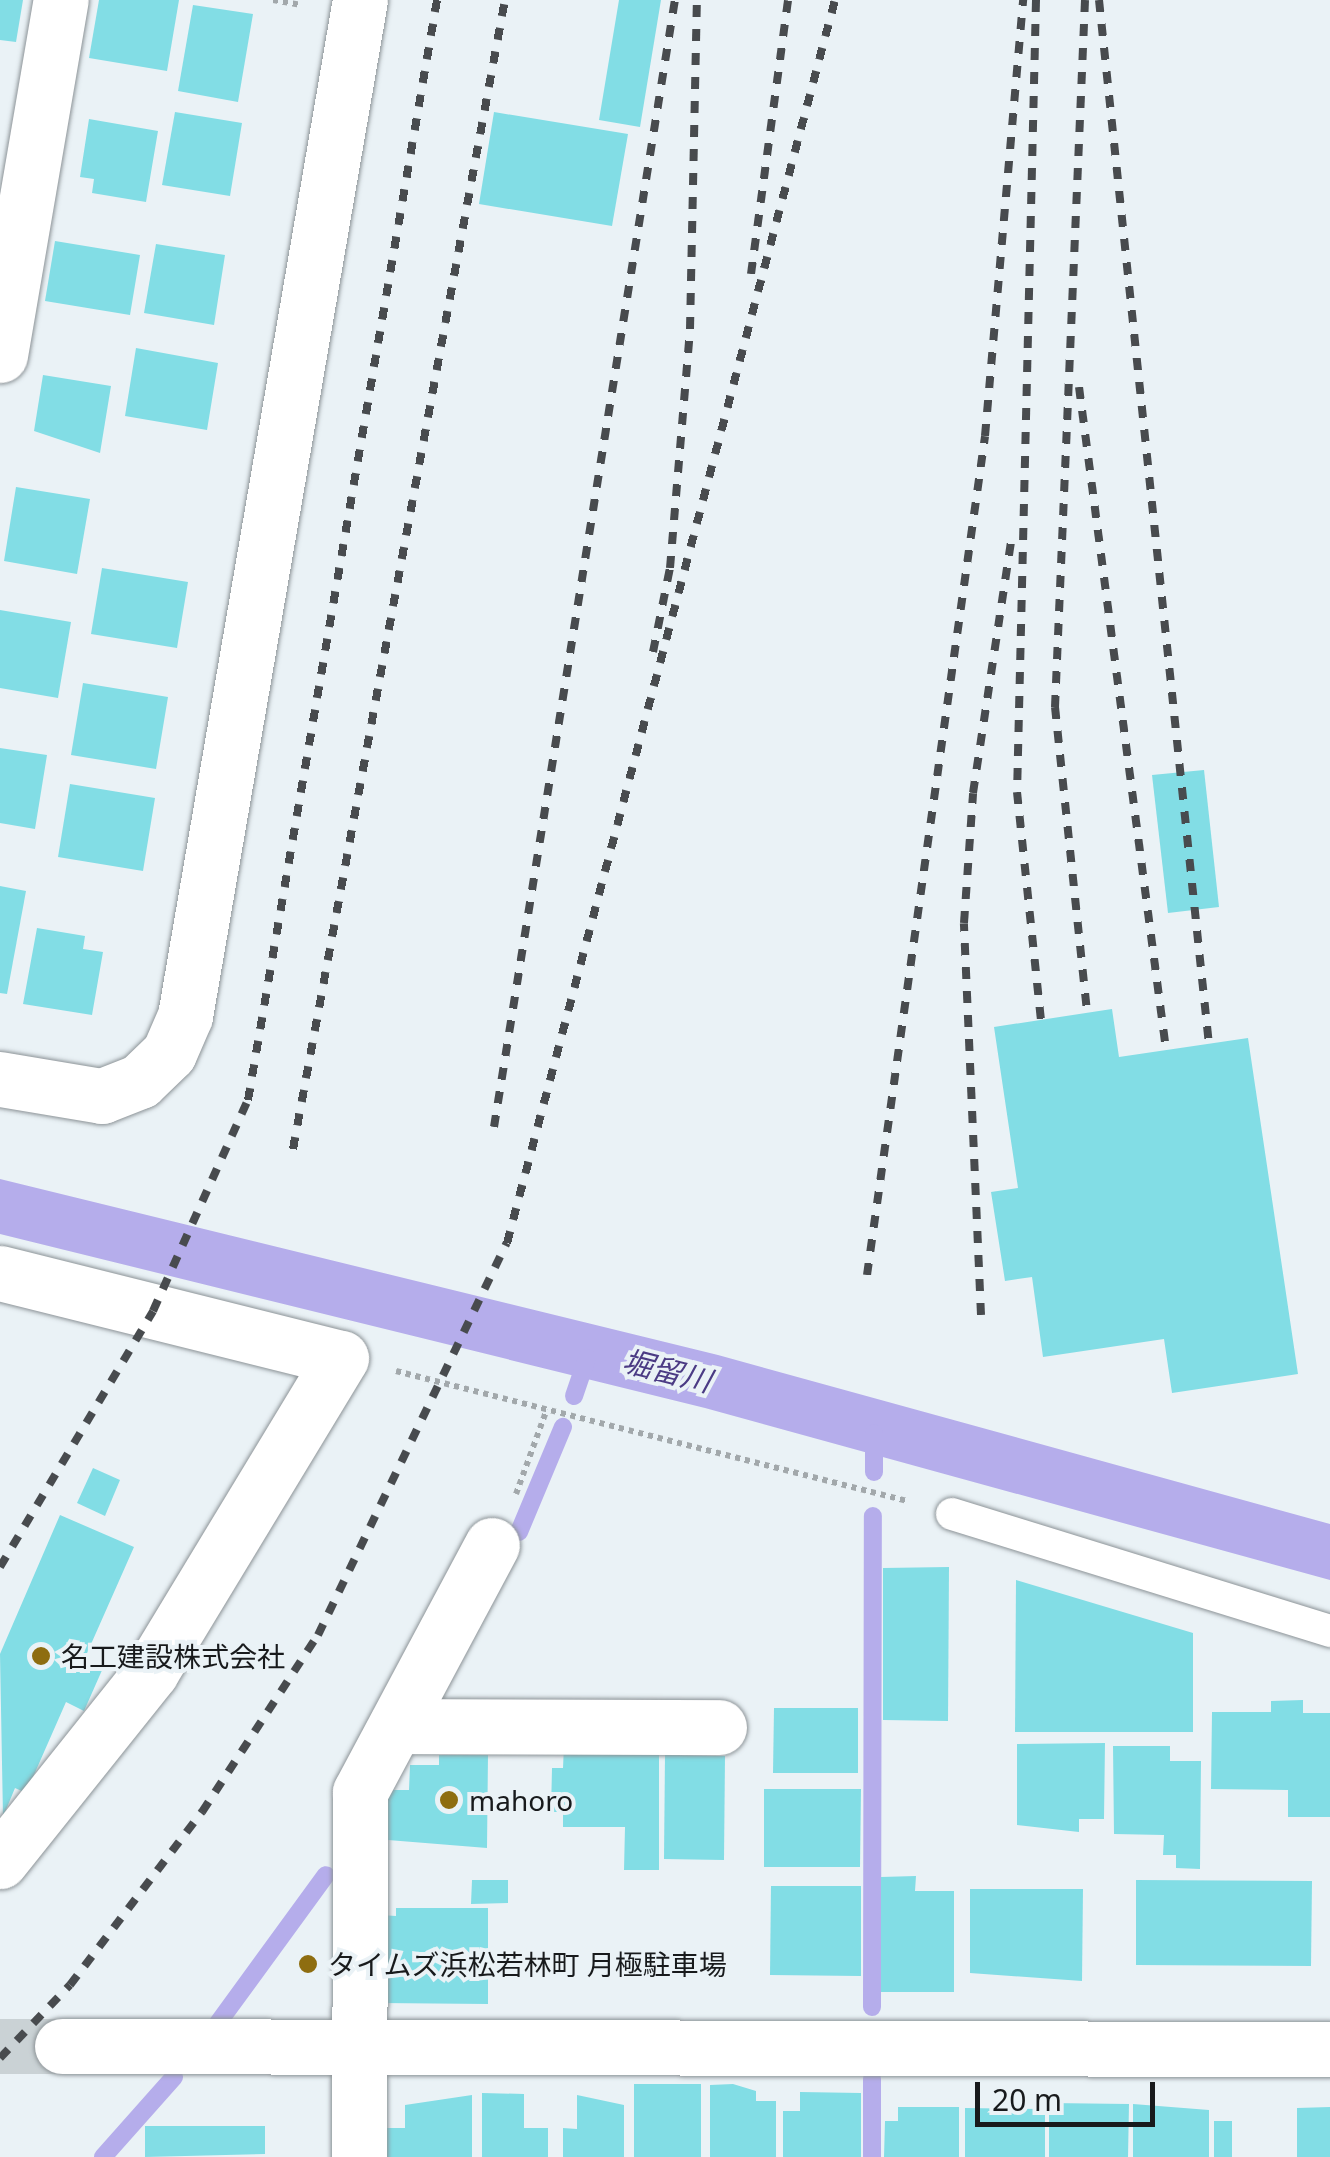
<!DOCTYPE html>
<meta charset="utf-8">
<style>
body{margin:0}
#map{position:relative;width:1330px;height:2157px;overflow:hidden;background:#eaf2f6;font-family:"Noto Sans","Noto Sans JP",sans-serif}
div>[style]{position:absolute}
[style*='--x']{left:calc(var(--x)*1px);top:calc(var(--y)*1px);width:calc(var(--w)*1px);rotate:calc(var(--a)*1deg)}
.water>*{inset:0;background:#b5adeb}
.stream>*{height:18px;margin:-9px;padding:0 9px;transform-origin:9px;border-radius:9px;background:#b5adeb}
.building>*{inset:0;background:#82dde5}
.street-tunnel>*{height:55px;margin-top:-27.5px;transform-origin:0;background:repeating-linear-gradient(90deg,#cad2d5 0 55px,transparent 0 83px)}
.path>*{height:6px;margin-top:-3px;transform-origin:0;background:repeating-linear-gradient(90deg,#a2a8ab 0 5px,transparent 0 10px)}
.roads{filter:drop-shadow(0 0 2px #8c9397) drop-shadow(0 0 2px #8c9397)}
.lane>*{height:32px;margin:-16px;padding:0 16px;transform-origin:16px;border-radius:16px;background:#fff}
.street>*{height:55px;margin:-27.5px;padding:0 27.5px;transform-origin:27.5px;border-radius:27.5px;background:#fff}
.rail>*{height:8px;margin-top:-4px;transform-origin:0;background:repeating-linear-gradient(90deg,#484b4e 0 12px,transparent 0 24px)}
.dots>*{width:28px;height:28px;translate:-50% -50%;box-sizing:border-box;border:5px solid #eaf2f6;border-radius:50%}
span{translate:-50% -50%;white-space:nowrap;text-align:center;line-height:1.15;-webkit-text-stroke:8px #eaf2f6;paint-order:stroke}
.poi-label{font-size:28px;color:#181a1c}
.left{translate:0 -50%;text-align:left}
.water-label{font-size:30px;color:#4b3b84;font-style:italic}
.scale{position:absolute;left:975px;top:2082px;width:180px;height:45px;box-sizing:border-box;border:5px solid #181a1c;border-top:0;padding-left:12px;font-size:30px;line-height:35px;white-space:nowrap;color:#181a1c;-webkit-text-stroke:8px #eaf2f6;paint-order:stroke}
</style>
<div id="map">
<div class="water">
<i style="clip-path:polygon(0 1179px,718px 1355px,1330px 1524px,1330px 1580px,705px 1408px,0 1234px)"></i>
</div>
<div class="stream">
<i style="--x:574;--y:1396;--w:40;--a:-71.1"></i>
<i style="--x:874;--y:1472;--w:39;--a:-90"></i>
<i style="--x:519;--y:1532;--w:114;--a:-67.3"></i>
<i style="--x:872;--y:2007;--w:491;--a:-89.9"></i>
<i style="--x:218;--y:2023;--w:183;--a:-53.9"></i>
<i style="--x:103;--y:2157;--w:107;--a:-48.4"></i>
<i style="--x:872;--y:2157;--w:78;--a:-90"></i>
</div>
<div class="building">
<i style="clip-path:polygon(0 0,23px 0,16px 42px,0 40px)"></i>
<i style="clip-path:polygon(99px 0,179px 0,167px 71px,89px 58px)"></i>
<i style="clip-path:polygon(619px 0,661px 0,640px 127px,599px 120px)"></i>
<i style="clip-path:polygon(193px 5px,253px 14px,238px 102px,178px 91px)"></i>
<i style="clip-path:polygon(175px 112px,242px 123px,230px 196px,162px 185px)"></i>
<i style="clip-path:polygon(494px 112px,628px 134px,612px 226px,479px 204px)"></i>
<i style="clip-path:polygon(89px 119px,158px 131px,146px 202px,92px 193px,94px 179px,80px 177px)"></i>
<i style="clip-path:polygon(55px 241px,140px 255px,130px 315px,45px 301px)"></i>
<i style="clip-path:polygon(156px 244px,225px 255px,214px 325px,144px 313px)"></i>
<i style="clip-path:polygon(136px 348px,218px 363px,207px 430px,125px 416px)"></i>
<i style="clip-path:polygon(43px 375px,111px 386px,100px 453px,34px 431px)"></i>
<i style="clip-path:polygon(16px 487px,90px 499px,77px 574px,4px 561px)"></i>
<i style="clip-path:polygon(102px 568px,188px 582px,177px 648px,91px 634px)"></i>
<i style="clip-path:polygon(0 610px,71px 622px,58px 698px,0 688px)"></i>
<i style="clip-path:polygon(83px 683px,168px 697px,156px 769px,71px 755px)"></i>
<i style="clip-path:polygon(0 748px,47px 755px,35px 829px,0 823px)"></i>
<i style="clip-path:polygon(1204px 770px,1219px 907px,1168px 913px,1152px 775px)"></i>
<i style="clip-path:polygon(70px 784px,155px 798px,143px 871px,58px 857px)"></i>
<i style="clip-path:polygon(0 886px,26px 891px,7px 994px,0 993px)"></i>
<i style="clip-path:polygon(37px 928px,85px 936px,83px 949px,103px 952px,92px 1015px,23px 1004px)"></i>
<i style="clip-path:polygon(1112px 1009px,1119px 1057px,1248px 1038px,1298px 1374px,1172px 1393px,1164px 1339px,1043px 1357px,1032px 1277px,1005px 1281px,991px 1192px,1018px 1188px,994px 1027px)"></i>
<i style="clip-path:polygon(93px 1468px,120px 1480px,105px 1516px,77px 1503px)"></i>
<i style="clip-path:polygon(60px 1515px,134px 1547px,84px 1660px,103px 1668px,84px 1711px,66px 1702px,26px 1793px,15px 1788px,3px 1817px,0 1654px)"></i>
<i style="clip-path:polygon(949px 1567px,948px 1721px,883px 1720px,883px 1568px)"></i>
<i style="clip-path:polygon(1016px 1580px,1193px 1633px,1193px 1732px,1015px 1732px)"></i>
<i style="clip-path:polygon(1303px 1700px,1303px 1713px,1330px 1713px,1330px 1817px,1288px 1817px,1288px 1790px,1211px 1789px,1212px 1712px,1271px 1712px,1271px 1701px)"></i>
<i style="clip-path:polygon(774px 1708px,858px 1708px,858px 1773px,773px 1773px)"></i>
<i style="clip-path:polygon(1105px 1743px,1104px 1819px,1079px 1819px,1079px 1832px,1017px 1825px,1017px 1744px)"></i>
<i style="clip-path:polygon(564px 1745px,659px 1754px,659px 1870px,624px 1870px,625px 1827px,563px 1827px,563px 1812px,551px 1812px,552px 1768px,563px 1768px)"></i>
<i style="clip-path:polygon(1113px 1746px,1170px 1746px,1170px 1761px,1201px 1761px,1200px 1869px,1176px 1868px,1176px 1855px,1163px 1855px,1164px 1835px,1114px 1834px)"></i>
<i style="clip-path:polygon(439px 1755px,488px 1755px,487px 1848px,388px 1840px,387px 1790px,409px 1790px,410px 1765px,439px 1765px)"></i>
<i style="clip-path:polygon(665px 1755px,725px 1756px,724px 1860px,664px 1859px)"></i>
<i style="clip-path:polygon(764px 1789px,861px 1789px,860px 1867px,764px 1867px)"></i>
<i style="clip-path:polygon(916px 1876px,915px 1891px,954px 1891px,954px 1992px,881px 1992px,881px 1877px)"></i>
<i style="clip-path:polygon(472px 1880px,508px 1880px,508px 1903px,471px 1904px)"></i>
<i style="clip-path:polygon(1136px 1880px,1312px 1881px,1311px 1966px,1136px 1965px)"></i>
<i style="clip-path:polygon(771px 1886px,861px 1886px,861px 1976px,770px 1975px)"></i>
<i style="clip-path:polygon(970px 1889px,1083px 1889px,1082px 1981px,970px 1973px)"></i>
<i style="clip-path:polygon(396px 1908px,488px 1908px,488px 2004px,380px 2003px,380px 1915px,396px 1916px)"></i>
<i style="clip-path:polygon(634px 2084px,701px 2084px,701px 2157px,634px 2157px)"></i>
<i style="clip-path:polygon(733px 2084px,756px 2091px,756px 2101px,776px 2101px,776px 2157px,710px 2157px,710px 2085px)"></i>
<i style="clip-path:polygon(800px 2092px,861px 2093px,861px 2157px,783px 2157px,783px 2111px,800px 2111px)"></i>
<i style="clip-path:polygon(482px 2093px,524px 2094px,524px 2128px,548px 2128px,548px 2157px,482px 2157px)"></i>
<i style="clip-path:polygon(472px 2095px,472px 2157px,386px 2157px,386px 2128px,405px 2128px,405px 2105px)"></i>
<i style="clip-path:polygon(577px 2095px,624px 2105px,624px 2157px,563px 2157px,563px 2128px,577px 2129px)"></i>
<i style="clip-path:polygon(1049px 2103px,1129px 2104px,1128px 2157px,1049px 2157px)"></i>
<i style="clip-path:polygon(1133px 2104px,1209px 2110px,1209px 2157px,1133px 2157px)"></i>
<i style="clip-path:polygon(898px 2107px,959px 2107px,959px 2157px,884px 2157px,885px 2121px,898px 2121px)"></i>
<i style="clip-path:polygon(1330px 2107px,1330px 2157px,1297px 2157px,1297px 2108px)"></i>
<i style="clip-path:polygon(965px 2108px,1045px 2109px,1045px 2157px,965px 2157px)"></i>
<i style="clip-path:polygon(1214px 2121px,1232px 2121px,1232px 2157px,1214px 2157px)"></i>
<i style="clip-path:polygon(145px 2126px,265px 2126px,265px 2154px,145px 2157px)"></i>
</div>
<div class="street-tunnel">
<i style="--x:0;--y:2046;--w:62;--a:0"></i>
</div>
<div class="path">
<i style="--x:273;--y:0;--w:29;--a:10"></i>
<i style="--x:396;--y:1371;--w:527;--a:14.27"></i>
<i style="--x:516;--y:1494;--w:90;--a:-70"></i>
</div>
<div class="roads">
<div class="lane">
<i style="--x:952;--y:1514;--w:396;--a:17.2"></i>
</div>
<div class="street">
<i style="--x:0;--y:355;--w:360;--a:-80.3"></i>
<i style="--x:0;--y:1079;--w:103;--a:9.5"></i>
<i style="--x:102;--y:1096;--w:41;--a:-21.5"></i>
<i style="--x:140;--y:1081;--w:40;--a:-44"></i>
<i style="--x:169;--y:1053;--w:40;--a:-66.6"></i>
<i style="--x:185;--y:1016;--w:1031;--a:-80.23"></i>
<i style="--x:0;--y:1273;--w:351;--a:14"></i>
<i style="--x:341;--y:1358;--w:367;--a:121.2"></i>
<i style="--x:151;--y:1672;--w:242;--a:128.6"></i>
<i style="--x:398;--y:1726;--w:321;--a:0.2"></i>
<i style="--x:62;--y:2046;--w:1268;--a:0.14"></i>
<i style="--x:359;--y:2157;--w:365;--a:-89.8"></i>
<i style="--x:360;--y:1792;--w:280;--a:-61.9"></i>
</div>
</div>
<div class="rail">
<i style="--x:1036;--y:0;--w:792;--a:91.37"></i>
<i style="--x:1017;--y:792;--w:229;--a:84"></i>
<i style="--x:1085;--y:0;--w:708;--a:92.43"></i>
<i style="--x:1055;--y:707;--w:308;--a:84"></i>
<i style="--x:1099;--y:0;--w:1050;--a:83.99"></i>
<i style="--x:751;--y:274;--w:276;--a:-82.3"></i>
<i style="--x:1079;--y:387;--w:669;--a:82.52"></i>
<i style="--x:653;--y:652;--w:86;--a:-78.6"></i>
<i style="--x:670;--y:568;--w:240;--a:-85.2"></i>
<i style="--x:690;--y:329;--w:329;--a:-88.8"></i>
<i style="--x:494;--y:1127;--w:1141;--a:-80.88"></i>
<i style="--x:293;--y:1149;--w:1168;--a:-79.55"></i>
<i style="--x:867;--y:1275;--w:847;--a:-81.99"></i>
<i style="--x:985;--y:436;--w:438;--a:-85"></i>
<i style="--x:981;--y:1315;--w:392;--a:-92.5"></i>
<i style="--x:964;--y:923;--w:130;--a:-86"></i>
<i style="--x:973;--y:793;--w:253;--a:-81.4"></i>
<i style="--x:0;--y:1567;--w:298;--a:-59.1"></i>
<i style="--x:153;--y:1311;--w:231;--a:-65.8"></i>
<i style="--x:248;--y:1100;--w:1116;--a:-80.25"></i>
<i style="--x:0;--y:2058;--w:101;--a:-46.2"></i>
<i style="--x:70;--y:1985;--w:218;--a:-52.7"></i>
<i style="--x:202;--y:1812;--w:212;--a:-56.8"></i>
<i style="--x:318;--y:1635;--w:435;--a:-64.3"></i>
<i style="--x:507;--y:1243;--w:1286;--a:-75.22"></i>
</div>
<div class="dots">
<i style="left:41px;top:1656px;background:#8e6d10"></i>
<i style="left:449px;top:1800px;background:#8e6d10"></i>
<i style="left:308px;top:1964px;background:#8e6d10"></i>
</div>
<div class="poi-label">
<span class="left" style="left:61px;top:1656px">名工建設株式会社</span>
<span class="left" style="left:469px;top:1800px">mahoro</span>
<span class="left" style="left:328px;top:1964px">タイムズ浜松若林町 月極駐車場</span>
</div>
<div class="water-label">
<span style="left:667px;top:1371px;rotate:14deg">堀留川</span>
</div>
<div class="scale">20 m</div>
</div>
